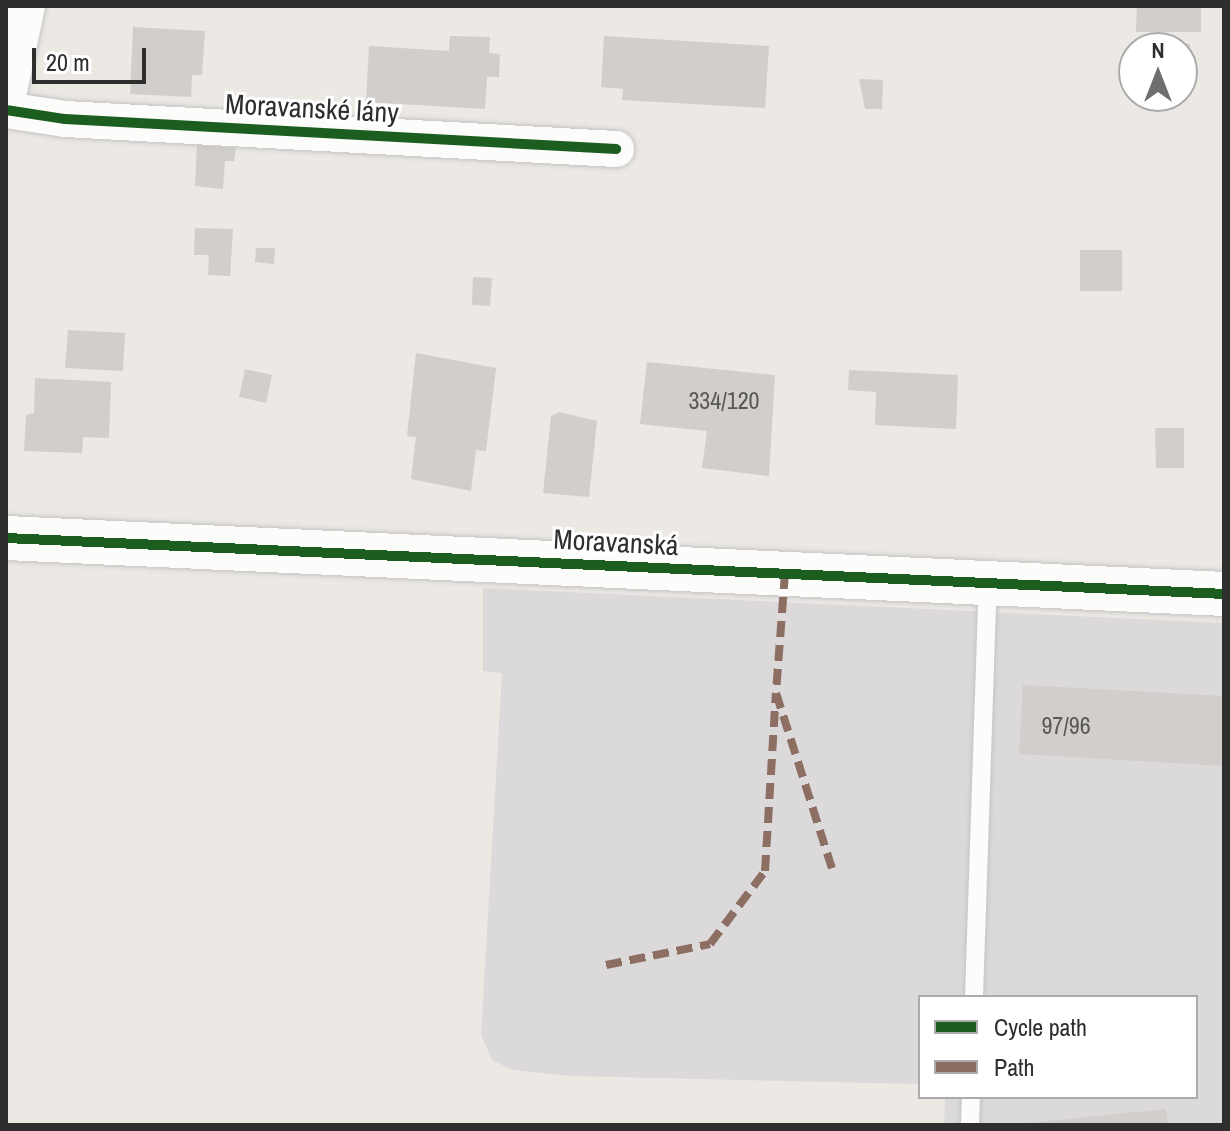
<!DOCTYPE html>
<meta charset="utf-8">
<style>
body{margin:0}
#map{position:relative;width:1230px;height:1131px;overflow:hidden;background:#ece8e4;font-family:"Archivo Narrow",sans-serif}
div>[style]{position:absolute}
[style*='--x']{left:calc(var(--x)*1px);top:calc(var(--y)*1px);width:calc(var(--w)*1px);rotate:calc(var(--a)*1deg)}
.industrial>*{inset:0;background:#dcd9db}
.building>*{inset:0;background:#d1cecb}
.roads{filter:drop-shadow(0 0 2px #c5c4c5) drop-shadow(0 0 2px #c5c4c5)}
.service>*{height:18px;margin:-9px;padding:0 9px;transform-origin:9px;border-radius:9px;background:#fcfcfb}
.minor>*{height:36px;margin:-18px;padding:0 18px;transform-origin:18px;border-radius:18px;background:#fcfcfb}
.tertiary>*{height:44px;margin:-22px;padding:0 22px;transform-origin:22px;border-radius:22px;background:#fcfcfb}
.quiet>*{height:8px;margin-top:-4px;transform-origin:0;background:repeating-linear-gradient(90deg,#8d6e63 0 16px,transparent 0 24px)}
.cycleway>*{height:10px;margin:-5px;padding:0 5px;transform-origin:5px;border-radius:5px;background:#1b5e20}
span{translate:-50% -50%;white-space:nowrap;text-align:center;line-height:1.15;-webkit-text-stroke:6px #fff;paint-order:stroke}
.number-label{font-size:24px;color:#585857}
.number-label span{-webkit-text-stroke-width:0}
.street-label{font-size:28px;color:#2e2e2e}
.frame{position:absolute;inset:0;border:8px solid #2e2e2e;pointer-events:none}
.legend{position:absolute;left:918px;top:995px;width:280px;height:104px;box-sizing:border-box;background:#fff;border:2px solid #ababab;margin:0;padding:10px 14px;list-style:none;font-size:24px;color:#2e2e2e}
.legend li{display:flex;align-items:center;gap:16px;height:40px}
.legend b{width:40px;border:2px solid #ababab}
.north{position:absolute;left:1118px;top:32px;width:80px;height:80px;box-sizing:border-box;background:#fff;border:2px solid #ababab;border-radius:50%;rotate:0deg;font-size:22px;font-weight:700;line-height:32px;text-align:center;color:#2e2e2e}
.north::after{content:'';display:block;margin:auto;width:28px;height:36px;background:#706f6e;clip-path:polygon(50% 0,100% 100%,50% 72%,0 100%)}
.scale{position:absolute;left:32px;top:48px;width:114px;height:36px;box-sizing:border-box;border:4px solid #2e2e2e;border-top:0;padding-left:10px;font-size:24px;line-height:28px;white-space:nowrap;color:#2e2e2e;-webkit-text-stroke:6px #fff;paint-order:stroke}
</style>
<div id="map">
<div class="industrial">
<i style="clip-path:polygon(483px 588px,1224px 623px,1224px 1125px,944px 1125px,945px 1097px,1196px 1097px,1196px 997px,920px 997px,920px 1084px,570px 1076px,513px 1070px,492px 1060px,481px 1035px,502px 673px,483px 671px)"></i>
</div>
<div class="building">
<i style="clip-path:polygon(1137px 6px,1201px 6px,1201px 32px,1136px 32px)"></i>
<i style="clip-path:polygon(133px 27px,205px 31px,202px 75px,192px 75px,191px 97px,130px 94px)"></i>
<i style="clip-path:polygon(450px 36px,490px 37px,489px 53px,500px 54px,499px 77px,487px 77px,485px 109px,366px 102px,369px 46px,449px 51px)"></i>
<i style="clip-path:polygon(604px 36px,769px 46px,765px 108px,622px 100px,623px 89px,601px 87px)"></i>
<i style="clip-path:polygon(1137px 41px,1190px 44px,1189px 63px,1182px 63px,1182px 48px,1137px 48px)"></i>
<i style="clip-path:polygon(859px 79px,883px 80px,882px 109px,865px 109px)"></i>
<i style="clip-path:polygon(197px 145px,236px 148px,234px 161px,225px 161px,223px 189px,195px 186px)"></i>
<i style="clip-path:polygon(195px 228px,233px 229px,230px 276px,208px 275px,209px 255px,194px 255px)"></i>
<i style="clip-path:polygon(256px 248px,275px 248px,274px 264px,255px 262px)"></i>
<i style="clip-path:polygon(1080px 250px,1122px 250px,1122px 291px,1080px 291px)"></i>
<i style="clip-path:polygon(473px 277px,492px 278px,490px 306px,472px 305px)"></i>
<i style="clip-path:polygon(68px 330px,125px 333px,123px 371px,65px 368px)"></i>
<i style="clip-path:polygon(416px 353px,496px 368px,486px 451px,476px 450px,471px 491px,411px 479px,416px 437px,407px 436px)"></i>
<i style="clip-path:polygon(647px 362px,775px 375px,769px 476px,702px 468px,707px 431px,640px 424px)"></i>
<i style="clip-path:polygon(245px 369px,272px 375px,266px 403px,239px 397px)"></i>
<i style="clip-path:polygon(849px 370px,958px 375px,956px 429px,875px 425px,876px 392px,848px 390px)"></i>
<i style="clip-path:polygon(35px 378px,111px 382px,109px 438px,83px 437px,82px 453px,24px 451px,26px 415px,34px 413px)"></i>
<i style="clip-path:polygon(559px 412px,597px 421px,589px 497px,543px 493px,551px 416px)"></i>
<i style="clip-path:polygon(1155px 428px,1184px 428px,1184px 468px,1156px 468px)"></i>
<i style="clip-path:polygon(1023px 685px,1224px 696px,1224px 766px,1019px 754px)"></i>
<i style="clip-path:polygon(1166px 1109px,1168px 1125px,1027px 1125px,1027px 1123px)"></i>
</div>
<div class="roads">
<div class="service">
<i style="--x:974;--y:997;--w:414;--a:-88.1"></i>
<i style="--x:970;--y:1125;--w:28;--a:-88"></i>
</div>
<div class="minor">
<i style="--x:6;--y:105;--w:101;--a:-78"></i>
<i style="--x:6;--y:110;--w:60;--a:8.7"></i>
<i style="--x:65;--y:119;--w:552;--a:3.12"></i>
</div>
<div class="tertiary">
<i style="--x:6;--y:538;--w:1219;--a:2.63"></i>
</div>
</div>
<div class="quiet">
<i style="--x:785;--y:573;--w:120;--a:94.3"></i>
<i style="--x:776;--y:693;--w:188;--a:72.3"></i>
<i style="--x:606;--y:965;--w:106;--a:-11.4"></i>
<i style="--x:710;--y:944;--w:91;--a:-53"></i>
<i style="--x:765;--y:871;--w:178;--a:-86.5"></i>
</div>
<div class="cycleway">
<i style="--x:6;--y:110;--w:60;--a:8.7"></i>
<i style="--x:65;--y:119;--w:552;--a:3.12"></i>
<i style="--x:6;--y:538;--w:1219;--a:2.63"></i>
</div>
<div class="number-label">
<span style="left:724px;top:401px">334/120</span>
<span style="left:1066px;top:726px">97/96</span>
</div>
<div class="street-label">
<span style="left:312px;top:108px;rotate:3deg">Moravanské lány</span>
<span style="left:616px;top:542px;rotate:3deg">Moravanská</span>
</div>
<div class="frame"></div>
<ul class="legend">
<li><b style="height:10px;background:#1b5e20"></b>Cycle path</li>
<li><b style="height:10px;background:#8d6e63"></b>Path</li>
</ul>
<div class="north">N</div>
<div class="scale">20 m</div>
</div>
